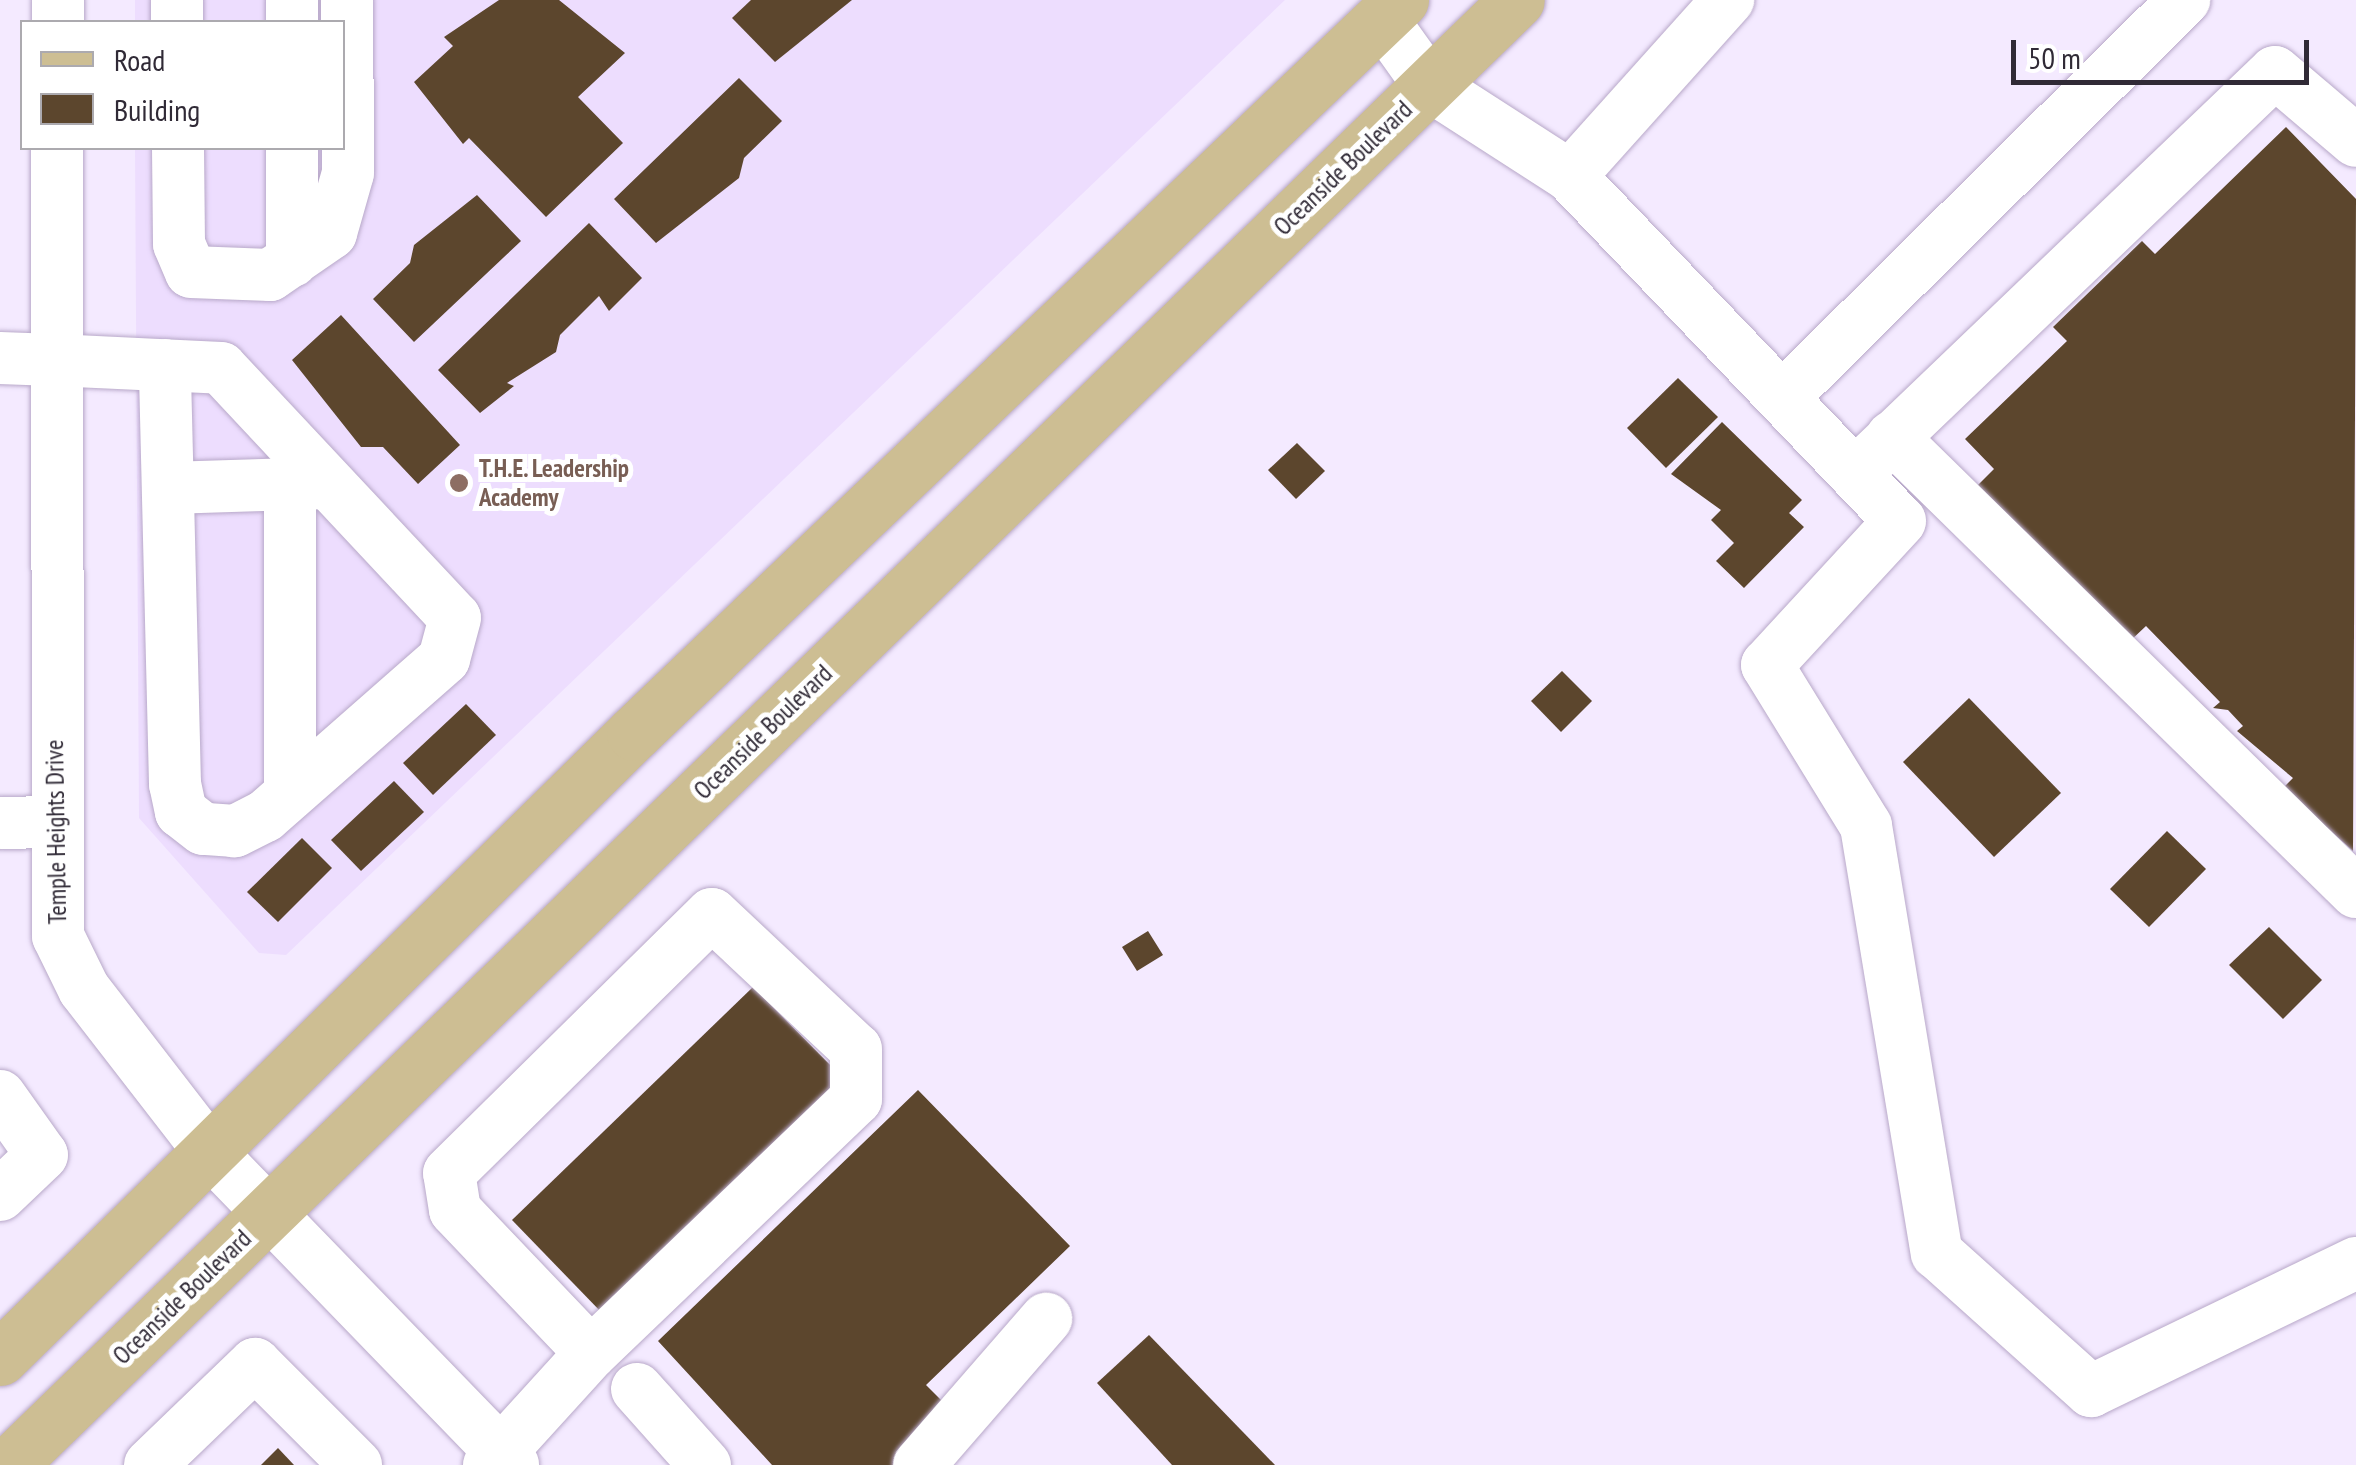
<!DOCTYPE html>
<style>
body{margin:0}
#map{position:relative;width:2356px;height:1465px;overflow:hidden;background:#f4eaff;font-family:"PT Sans Narrow",sans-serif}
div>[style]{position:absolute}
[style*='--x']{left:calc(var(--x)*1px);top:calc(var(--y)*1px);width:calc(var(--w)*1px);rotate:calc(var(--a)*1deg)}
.built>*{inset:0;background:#edddfe}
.building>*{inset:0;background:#5c462d}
.roads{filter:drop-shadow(0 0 2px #b8a8c9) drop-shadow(0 0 2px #b8a8c9)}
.minor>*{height:52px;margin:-26px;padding:0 26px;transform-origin:26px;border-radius:26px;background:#fff}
.major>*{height:55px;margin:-27.5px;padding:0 27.5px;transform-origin:27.5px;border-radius:27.5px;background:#cdbe93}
.dots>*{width:28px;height:28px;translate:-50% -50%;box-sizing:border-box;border:5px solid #fff;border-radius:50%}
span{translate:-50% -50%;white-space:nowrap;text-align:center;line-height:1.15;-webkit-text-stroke:10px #fff;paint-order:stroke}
.street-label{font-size:25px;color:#302a36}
.education-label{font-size:25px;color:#785e54;font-weight:700}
.left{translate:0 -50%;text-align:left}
.legend{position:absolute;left:20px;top:20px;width:325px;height:130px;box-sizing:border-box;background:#fff;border:2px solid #acaaaf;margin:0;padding:12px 18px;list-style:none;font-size:30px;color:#302a36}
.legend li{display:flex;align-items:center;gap:20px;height:50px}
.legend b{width:50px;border:2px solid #acaaaf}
.scale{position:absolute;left:2011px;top:40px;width:298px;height:45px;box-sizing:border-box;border:5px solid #302a36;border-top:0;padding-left:12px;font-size:30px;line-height:35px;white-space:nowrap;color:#302a36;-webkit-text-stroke:8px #fff;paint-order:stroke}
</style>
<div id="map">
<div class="built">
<i style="clip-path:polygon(135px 0,1285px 0,286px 955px,259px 953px,139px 818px,135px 148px,342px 148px,342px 22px,135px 22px)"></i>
</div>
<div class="building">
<i style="clip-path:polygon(499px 0,559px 0,625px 53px,578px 97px,623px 143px,546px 217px,469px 138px,463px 144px,414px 82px,453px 46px,444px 37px)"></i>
<i style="clip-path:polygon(751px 0,852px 0,775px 62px,732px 18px)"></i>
<i style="clip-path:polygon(739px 78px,782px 121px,744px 158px,739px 178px,656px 243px,614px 199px)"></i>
<i style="clip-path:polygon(2286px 127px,2356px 199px,2353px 851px,2283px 788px,2293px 778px,2237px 731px,2243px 726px,2228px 710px,2213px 708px,2220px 702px,2146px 626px,2128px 643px,1976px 487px,1994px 469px,1965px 439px,2067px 341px,2053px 327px,2142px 241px,2155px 254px)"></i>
<i style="clip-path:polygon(477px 195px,521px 241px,414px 342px,373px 299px,410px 263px,414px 245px)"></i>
<i style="clip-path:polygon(589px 223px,642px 278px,609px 311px,599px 296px,560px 335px,556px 352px,507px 383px,514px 386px,480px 413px,438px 370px)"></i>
<i style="clip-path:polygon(341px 315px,460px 445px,418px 484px,383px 447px,361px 447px,292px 360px)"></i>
<i style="clip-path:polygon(1678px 378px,1718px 417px,1666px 468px,1627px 428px)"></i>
<i style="clip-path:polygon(1722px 422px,1802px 500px,1789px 513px,1804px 527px,1744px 588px,1716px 561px,1734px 543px,1711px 520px,1721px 510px,1671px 474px)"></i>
<i style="clip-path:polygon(1297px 443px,1325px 471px,1296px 499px,1268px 470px)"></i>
<i style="clip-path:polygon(1562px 671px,1592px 701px,1561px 732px,1531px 701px)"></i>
<i style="clip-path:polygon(1969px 698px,2061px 793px,1994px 857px,1903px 762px)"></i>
<i style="clip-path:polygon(466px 704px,496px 735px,433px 795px,403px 763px)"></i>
<i style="clip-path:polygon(394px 781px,424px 812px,361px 871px,331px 840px)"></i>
<i style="clip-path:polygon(2167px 831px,2206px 869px,2149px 927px,2110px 889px)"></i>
<i style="clip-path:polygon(302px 838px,332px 868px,278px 922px,247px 892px)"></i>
<i style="clip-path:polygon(2269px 927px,2322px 980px,2283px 1019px,2229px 965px)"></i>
<i style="clip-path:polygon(1148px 931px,1163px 955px,1137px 971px,1122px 947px)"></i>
<i style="clip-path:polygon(753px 987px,844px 1079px,603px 1314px,512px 1220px)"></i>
<i style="clip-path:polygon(918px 1090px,1070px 1246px,926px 1385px,952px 1411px,897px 1465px,772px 1465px,658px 1341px)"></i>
<i style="clip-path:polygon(1149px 1335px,1275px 1465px,1172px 1465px,1097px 1383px)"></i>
<i style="clip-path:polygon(278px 1448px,294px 1465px,261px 1465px)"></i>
</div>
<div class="roads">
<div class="minor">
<i style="--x:177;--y:0;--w:22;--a:90"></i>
<i style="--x:292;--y:0;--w:22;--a:90"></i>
<i style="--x:1382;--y:19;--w:81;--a:54.5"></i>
<i style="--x:1429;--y:85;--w:168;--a:32.8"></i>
<i style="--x:1570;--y:176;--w:477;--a:46.3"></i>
<i style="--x:1900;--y:521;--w:196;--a:132.7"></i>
<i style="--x:1767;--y:665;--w:189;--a:58.4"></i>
<i style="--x:1866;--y:826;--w:433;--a:80.6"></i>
<i style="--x:1937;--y:1253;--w:207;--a:41.9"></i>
<i style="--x:2091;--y:1391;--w:294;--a:-25.8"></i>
<i style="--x:58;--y:22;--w:22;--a:-90"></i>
<i style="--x:57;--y:148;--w:788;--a:89.93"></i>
<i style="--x:58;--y:936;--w:59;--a:63.9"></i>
<i style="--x:84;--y:989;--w:205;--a:52.3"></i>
<i style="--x:209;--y:1151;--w:437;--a:45.9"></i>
<i style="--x:178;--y:148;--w:96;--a:89.4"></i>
<i style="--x:179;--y:244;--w:30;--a:67"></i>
<i style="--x:191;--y:272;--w:79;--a:2.2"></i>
<i style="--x:270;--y:275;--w:74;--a:-34.5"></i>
<i style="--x:331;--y:233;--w:62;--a:-74.2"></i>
<i style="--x:348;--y:173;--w:173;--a:-90.3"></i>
<i style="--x:292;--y:148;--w:113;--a:90"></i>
<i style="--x:1570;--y:176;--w:237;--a:-48.1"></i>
<i style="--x:0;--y:358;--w:54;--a:2.1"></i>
<i style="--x:54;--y:360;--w:167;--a:2.7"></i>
<i style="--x:221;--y:368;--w:342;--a:46.9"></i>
<i style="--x:455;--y:618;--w:42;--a:105"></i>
<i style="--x:444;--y:659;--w:238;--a:138.7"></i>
<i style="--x:265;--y:816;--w:34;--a:153"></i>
<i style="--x:235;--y:831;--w:32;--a:-176"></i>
<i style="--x:203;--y:829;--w:28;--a:-142"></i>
<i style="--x:181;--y:812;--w:29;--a:-102"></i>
<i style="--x:175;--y:784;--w:419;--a:-91.4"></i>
<i style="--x:1782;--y:398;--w:566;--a:-44.71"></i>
<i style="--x:1892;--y:437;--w:650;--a:44.44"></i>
<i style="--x:1855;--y:474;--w:581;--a:-43.75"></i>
<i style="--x:2275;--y:72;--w:106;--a:40.4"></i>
<i style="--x:290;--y:484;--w:307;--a:90"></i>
<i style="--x:168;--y:488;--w:158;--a:-1.8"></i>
<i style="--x:0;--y:823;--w:54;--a:-1.1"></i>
<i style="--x:0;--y:1096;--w:72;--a:54.6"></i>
<i style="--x:42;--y:1155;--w:58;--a:136.4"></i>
<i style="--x:637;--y:1389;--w:102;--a:48.2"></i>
<i style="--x:150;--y:1465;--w:146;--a:-43.9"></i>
<i style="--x:255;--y:1364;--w:143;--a:45"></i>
<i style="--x:489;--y:1465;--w:151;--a:-47.7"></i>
<i style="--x:591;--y:1353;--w:197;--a:-133.6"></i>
<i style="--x:455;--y:1210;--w:37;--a:-99"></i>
<i style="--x:449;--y:1173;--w:369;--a:-44.6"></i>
<i style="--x:712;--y:914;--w:197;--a:43.2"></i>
<i style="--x:856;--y:1049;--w:50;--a:90"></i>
<i style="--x:856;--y:1099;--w:367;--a:136.2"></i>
<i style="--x:919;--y:1465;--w:194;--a:-49"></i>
</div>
<div class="major">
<i style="--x:0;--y:1358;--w:890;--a:-44.59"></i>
<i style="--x:634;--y:733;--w:1061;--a:-43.7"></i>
<i style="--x:9;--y:1465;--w:2102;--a:-44.17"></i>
</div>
</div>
<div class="dots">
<i style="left:459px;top:483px;background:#8d6e63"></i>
</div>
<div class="street-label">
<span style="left:1343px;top:168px;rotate:-44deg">Oceanside Boulevard</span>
<span style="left:763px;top:732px;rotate:-44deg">Oceanside Boulevard</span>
<span style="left:56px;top:832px;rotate:-91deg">Temple Heights Drive</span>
<span style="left:182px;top:1297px;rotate:-44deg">Oceanside Boulevard</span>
</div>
<div class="education-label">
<span class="left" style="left:479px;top:483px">T.H.E. Leadership<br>Academy</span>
</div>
<ul class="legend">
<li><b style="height:12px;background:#cdbe93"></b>Road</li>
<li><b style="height:28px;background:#5c462d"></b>Building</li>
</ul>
<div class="scale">50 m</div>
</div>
